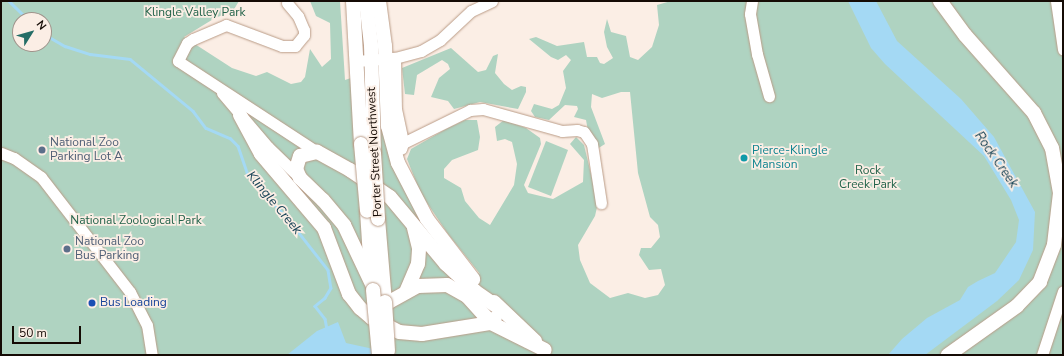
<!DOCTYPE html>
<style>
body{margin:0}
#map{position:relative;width:1064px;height:356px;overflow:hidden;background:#fbeee5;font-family:"Nunito Sans",sans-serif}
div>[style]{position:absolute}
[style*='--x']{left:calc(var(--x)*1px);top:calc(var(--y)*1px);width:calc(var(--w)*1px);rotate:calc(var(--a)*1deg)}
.green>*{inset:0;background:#afd3c1}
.water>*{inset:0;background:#a4d9f4}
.stream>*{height:2.5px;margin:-1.25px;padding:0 1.25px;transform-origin:1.25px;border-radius:1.25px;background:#a4d9f4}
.roads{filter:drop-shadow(0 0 1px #ba9c87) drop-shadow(0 0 1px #ba9c87)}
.minor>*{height:11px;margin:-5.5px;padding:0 5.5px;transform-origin:5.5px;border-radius:5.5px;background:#fff}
.major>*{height:14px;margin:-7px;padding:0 7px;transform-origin:7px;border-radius:7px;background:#fff}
.bridges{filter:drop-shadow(0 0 1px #ba9c87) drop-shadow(0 0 1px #ba9c87)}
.major-bridge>*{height:14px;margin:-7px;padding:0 7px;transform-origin:7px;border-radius:7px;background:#fff}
.dots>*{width:11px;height:11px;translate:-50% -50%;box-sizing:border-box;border:2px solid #fbeee5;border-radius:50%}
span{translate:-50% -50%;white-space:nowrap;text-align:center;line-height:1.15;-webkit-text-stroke:3.5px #fbeee5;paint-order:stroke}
.park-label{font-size:12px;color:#216249}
.service-label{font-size:12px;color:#4e5e75}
.left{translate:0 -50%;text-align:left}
.culture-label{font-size:12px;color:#0d838f}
.street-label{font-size:12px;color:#150b05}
.transit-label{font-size:12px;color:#164399}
.water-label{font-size:13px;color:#194558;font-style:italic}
.frame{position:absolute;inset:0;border:2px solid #150b05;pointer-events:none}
.north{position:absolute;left:12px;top:12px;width:40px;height:40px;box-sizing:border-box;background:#fbeee5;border:1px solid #9f938b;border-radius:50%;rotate:53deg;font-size:11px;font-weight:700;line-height:16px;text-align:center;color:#150b05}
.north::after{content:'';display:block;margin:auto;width:14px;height:18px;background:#246d66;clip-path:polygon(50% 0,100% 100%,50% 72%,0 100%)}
.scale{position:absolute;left:12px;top:326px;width:69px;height:18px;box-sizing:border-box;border:2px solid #150b05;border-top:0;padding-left:5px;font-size:12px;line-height:14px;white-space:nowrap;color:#150b05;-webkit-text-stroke:3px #fbeee5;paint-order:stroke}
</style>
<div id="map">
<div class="green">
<i style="clip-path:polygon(evenodd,1px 1px,239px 1px,233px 11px,215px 18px,184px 37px,232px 68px,256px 76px,267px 72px,291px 84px,301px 82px,305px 77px,310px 49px,322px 67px,331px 59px,330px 23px,316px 16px,310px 1px,340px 1px,345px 80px,378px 69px,385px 137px,453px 262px,480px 274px,448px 234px,421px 194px,407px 159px,411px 149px,446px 129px,465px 120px,477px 120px,480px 137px,478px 150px,452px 160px,444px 169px,444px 178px,461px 188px,465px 201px,479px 218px,490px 225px,514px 185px,517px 164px,512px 142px,505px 139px,497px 141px,495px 127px,504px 120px,526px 128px,540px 138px,541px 144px,524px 185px,528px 193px,553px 199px,583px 182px,584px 160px,570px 144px,576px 137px,584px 145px,598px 203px,595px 216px,578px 245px,580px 260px,590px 283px,610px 298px,628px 293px,645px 298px,658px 295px,665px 285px,661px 269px,649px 270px,639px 255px,641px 248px,651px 248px,660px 237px,658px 225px,650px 217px,638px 173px,630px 92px,621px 92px,602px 98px,592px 94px,591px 107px,605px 144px,597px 149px,588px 131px,586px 120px,574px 117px,578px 109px,577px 106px,565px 105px,549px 120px,535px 117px,531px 111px,534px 104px,552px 109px,559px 105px,566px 88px,563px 71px,571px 60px,566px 55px,558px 60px,551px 57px,529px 39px,536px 37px,557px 46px,584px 42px,587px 57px,597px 57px,600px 63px,604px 64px,613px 58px,607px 47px,604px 32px,607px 19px,611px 32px,626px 36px,630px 57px,638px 60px,652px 47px,659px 25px,657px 5px,671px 1px,1063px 1px,1063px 355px,1px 355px,1px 1px,20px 20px,44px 20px,44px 44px,20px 44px,20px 20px)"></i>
<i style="clip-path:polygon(451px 48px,478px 72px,486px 70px,493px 56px,498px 54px,495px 73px,504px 84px,512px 90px,521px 86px,526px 87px,526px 92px,518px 109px,480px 102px,454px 109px,448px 101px,431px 97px,439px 78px,450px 69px,448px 64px,442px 60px,417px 75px,414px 95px,405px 94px,402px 68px)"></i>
<i style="clip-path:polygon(546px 141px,568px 150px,551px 196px,528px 187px)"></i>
</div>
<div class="water">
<i style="clip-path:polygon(848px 1px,876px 1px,897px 41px,961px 99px,994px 137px,1035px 212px,1033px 250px,1019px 280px,997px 301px,925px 355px,888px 355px,902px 339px,927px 318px,960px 300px,968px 287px,978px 281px,995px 273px,1016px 242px,1019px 220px,1011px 200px,984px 156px,885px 64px,871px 48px)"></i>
<i style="clip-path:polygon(338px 322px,346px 343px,401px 355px,287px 355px,317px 331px)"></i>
</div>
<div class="stream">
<i style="--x:9;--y:1;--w:28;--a:44"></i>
<i style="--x:44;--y:34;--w:24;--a:30"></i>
<i style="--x:65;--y:46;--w:26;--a:18"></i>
<i style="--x:90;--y:54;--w:40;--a:7.1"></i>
<i style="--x:130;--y:59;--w:82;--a:39.5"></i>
<i style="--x:193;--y:111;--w:21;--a:53"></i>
<i style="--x:206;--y:128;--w:26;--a:23"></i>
<i style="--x:230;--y:138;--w:11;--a:45"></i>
<i style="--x:238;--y:146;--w:31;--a:71"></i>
<i style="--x:248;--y:175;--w:61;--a:47.7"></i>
<i style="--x:289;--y:220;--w:63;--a:52"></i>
<i style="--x:328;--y:270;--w:18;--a:81"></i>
<i style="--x:331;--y:288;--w:12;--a:121"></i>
<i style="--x:325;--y:298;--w:13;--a:141"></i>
<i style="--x:315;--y:306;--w:16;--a:52"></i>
<i style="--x:325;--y:319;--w:10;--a:79"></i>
</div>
<div class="roads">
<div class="minor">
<i style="--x:752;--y:1;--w:13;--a:99"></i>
<i style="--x:750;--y:14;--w:41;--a:80.1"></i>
<i style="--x:757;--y:54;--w:44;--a:74.1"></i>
<i style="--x:1056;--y:1;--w:49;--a:81.7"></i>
<i style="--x:287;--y:3;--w:17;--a:50"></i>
<i style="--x:298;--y:16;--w:15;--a:67"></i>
<i style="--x:304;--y:30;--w:5;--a:90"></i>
<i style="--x:304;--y:35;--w:14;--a:129"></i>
<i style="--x:295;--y:46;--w:13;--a:180"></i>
<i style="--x:282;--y:46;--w:60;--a:-159.4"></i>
<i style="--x:226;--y:25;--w:36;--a:157"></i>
<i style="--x:193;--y:39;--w:7;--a:146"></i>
<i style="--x:187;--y:43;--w:20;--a:117"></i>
<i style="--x:178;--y:61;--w:166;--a:33.2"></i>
<i style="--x:395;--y:58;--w:51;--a:88.9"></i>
<i style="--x:396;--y:109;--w:35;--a:78"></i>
<i style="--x:403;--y:143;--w:6;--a:108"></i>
<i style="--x:357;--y:61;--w:38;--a:-5"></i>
<i style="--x:395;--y:58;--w:27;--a:-15"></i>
<i style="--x:421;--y:51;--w:22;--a:-30"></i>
<i style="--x:440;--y:40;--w:42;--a:-43.1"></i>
<i style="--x:471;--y:11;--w:23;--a:-25"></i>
<i style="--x:222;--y:93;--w:71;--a:49.6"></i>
<i style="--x:268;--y:147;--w:45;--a:44.1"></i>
<i style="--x:403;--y:143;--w:75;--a:-26.2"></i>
<i style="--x:470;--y:110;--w:13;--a:-4"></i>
<i style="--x:483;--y:109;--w:82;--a:15.6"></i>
<i style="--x:562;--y:131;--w:15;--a:-4"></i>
<i style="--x:577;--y:130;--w:7;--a:16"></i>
<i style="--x:584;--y:132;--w:14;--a:56"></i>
<i style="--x:592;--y:144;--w:60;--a:81.3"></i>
<i style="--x:1;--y:153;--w:14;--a:21"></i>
<i style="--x:14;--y:158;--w:33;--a:35"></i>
<i style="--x:41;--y:177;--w:145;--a:52.3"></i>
<i style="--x:130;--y:292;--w:37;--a:63"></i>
<i style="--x:147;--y:325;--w:30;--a:81"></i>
<i style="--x:1042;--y:355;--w:67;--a:-71.8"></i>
</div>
<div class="major">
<i style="--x:353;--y:1;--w:143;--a:86.8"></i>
<i style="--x:366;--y:1;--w:44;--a:83.5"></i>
<i style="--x:371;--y:45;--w:108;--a:88.4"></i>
<i style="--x:379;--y:1;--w:45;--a:82.4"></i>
<i style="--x:385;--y:46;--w:80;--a:87.9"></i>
<i style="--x:388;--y:126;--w:38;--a:75"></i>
<i style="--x:398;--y:163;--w:63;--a:62.6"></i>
<i style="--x:427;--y:219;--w:76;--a:52.5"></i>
<i style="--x:940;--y:1;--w:42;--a:53.7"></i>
<i style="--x:965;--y:35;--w:104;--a:48.5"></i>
<i style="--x:1034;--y:113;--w:39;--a:63"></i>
<i style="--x:1052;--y:148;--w:46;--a:79.9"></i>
<i style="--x:1060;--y:193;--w:52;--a:96.6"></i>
<i style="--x:1054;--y:245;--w:40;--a:111"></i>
<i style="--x:1040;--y:282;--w:33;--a:134"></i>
<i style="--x:1017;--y:306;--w:85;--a:144.6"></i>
<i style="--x:240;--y:115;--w:44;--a:61.7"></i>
<i style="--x:261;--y:154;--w:97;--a:49.6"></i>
<i style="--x:324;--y:228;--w:71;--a:69.3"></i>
<i style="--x:349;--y:294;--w:18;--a:52"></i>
<i style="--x:360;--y:308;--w:16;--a:40"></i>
<i style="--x:372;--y:318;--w:30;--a:27"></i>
<i style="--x:399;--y:332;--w:23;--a:5"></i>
<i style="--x:422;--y:334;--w:70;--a:-9.1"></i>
<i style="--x:491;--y:323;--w:6;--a:-51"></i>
<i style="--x:367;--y:211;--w:62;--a:86.3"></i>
<i style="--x:378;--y:219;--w:83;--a:85.2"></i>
<i style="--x:406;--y:292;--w:30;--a:-67"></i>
<i style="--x:418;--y:264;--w:16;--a:-86"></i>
<i style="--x:419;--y:248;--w:21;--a:-104"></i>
<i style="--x:494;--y:302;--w:57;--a:43.6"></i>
<i style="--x:499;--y:308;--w:29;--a:-145"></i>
<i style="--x:475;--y:291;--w:40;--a:-137"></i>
<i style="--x:446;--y:264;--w:87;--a:-129.9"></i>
<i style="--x:390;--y:197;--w:48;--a:-146"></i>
<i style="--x:350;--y:170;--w:38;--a:-151"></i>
<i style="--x:317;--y:152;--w:17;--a:167"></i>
<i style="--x:300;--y:156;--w:14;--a:107"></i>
<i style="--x:296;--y:169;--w:10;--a:66"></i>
<i style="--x:300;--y:178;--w:32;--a:44"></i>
<i style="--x:323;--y:200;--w:33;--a:50"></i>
<i style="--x:344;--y:225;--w:80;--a:64.7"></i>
<i style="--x:378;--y:297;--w:12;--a:24"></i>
<i style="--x:389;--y:302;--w:33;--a:-29"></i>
<i style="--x:418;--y:286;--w:29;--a:-2"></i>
<i style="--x:447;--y:285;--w:23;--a:29"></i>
<i style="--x:467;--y:296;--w:36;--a:48"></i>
<i style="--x:491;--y:323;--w:60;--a:26.6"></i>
</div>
</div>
<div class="bridges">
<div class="major-bridge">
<i style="--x:361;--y:144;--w:67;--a:84.9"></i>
<i style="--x:374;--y:153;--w:66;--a:86.5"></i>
<i style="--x:373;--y:290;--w:65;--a:84.7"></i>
<i style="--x:385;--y:302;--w:49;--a:86.5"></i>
</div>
</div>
<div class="dots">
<i style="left:42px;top:150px;background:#5c6f8a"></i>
<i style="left:744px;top:158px;background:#0f9aa8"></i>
<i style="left:67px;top:249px;background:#5c6f8a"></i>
<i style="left:92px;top:303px;background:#1a4fb4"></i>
</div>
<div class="park-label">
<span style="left:195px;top:13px">Klingle Valley Park</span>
<span style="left:868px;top:178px">Rock<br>Creek Park</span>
<span style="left:136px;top:221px">National Zoological Park</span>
</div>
<div class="service-label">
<span class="left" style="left:50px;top:150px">National Zoo<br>Parking Lot A</span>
<span class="left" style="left:75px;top:249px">National Zoo<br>Bus Parking</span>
</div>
<div class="culture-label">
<span class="left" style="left:752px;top:158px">Pierce-Klingle<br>Mansion</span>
</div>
<div class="street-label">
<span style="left:375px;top:152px;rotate:-93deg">Porter Street Northwest</span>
</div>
<div class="transit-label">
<span class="left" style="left:100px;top:303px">Bus Loading</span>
</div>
<div class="water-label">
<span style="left:996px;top:160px;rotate:55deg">Rock Creek</span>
<span style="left:274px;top:203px;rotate:50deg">Klingle Creek</span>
</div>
<div class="frame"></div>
<div class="north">N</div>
<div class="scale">50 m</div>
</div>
